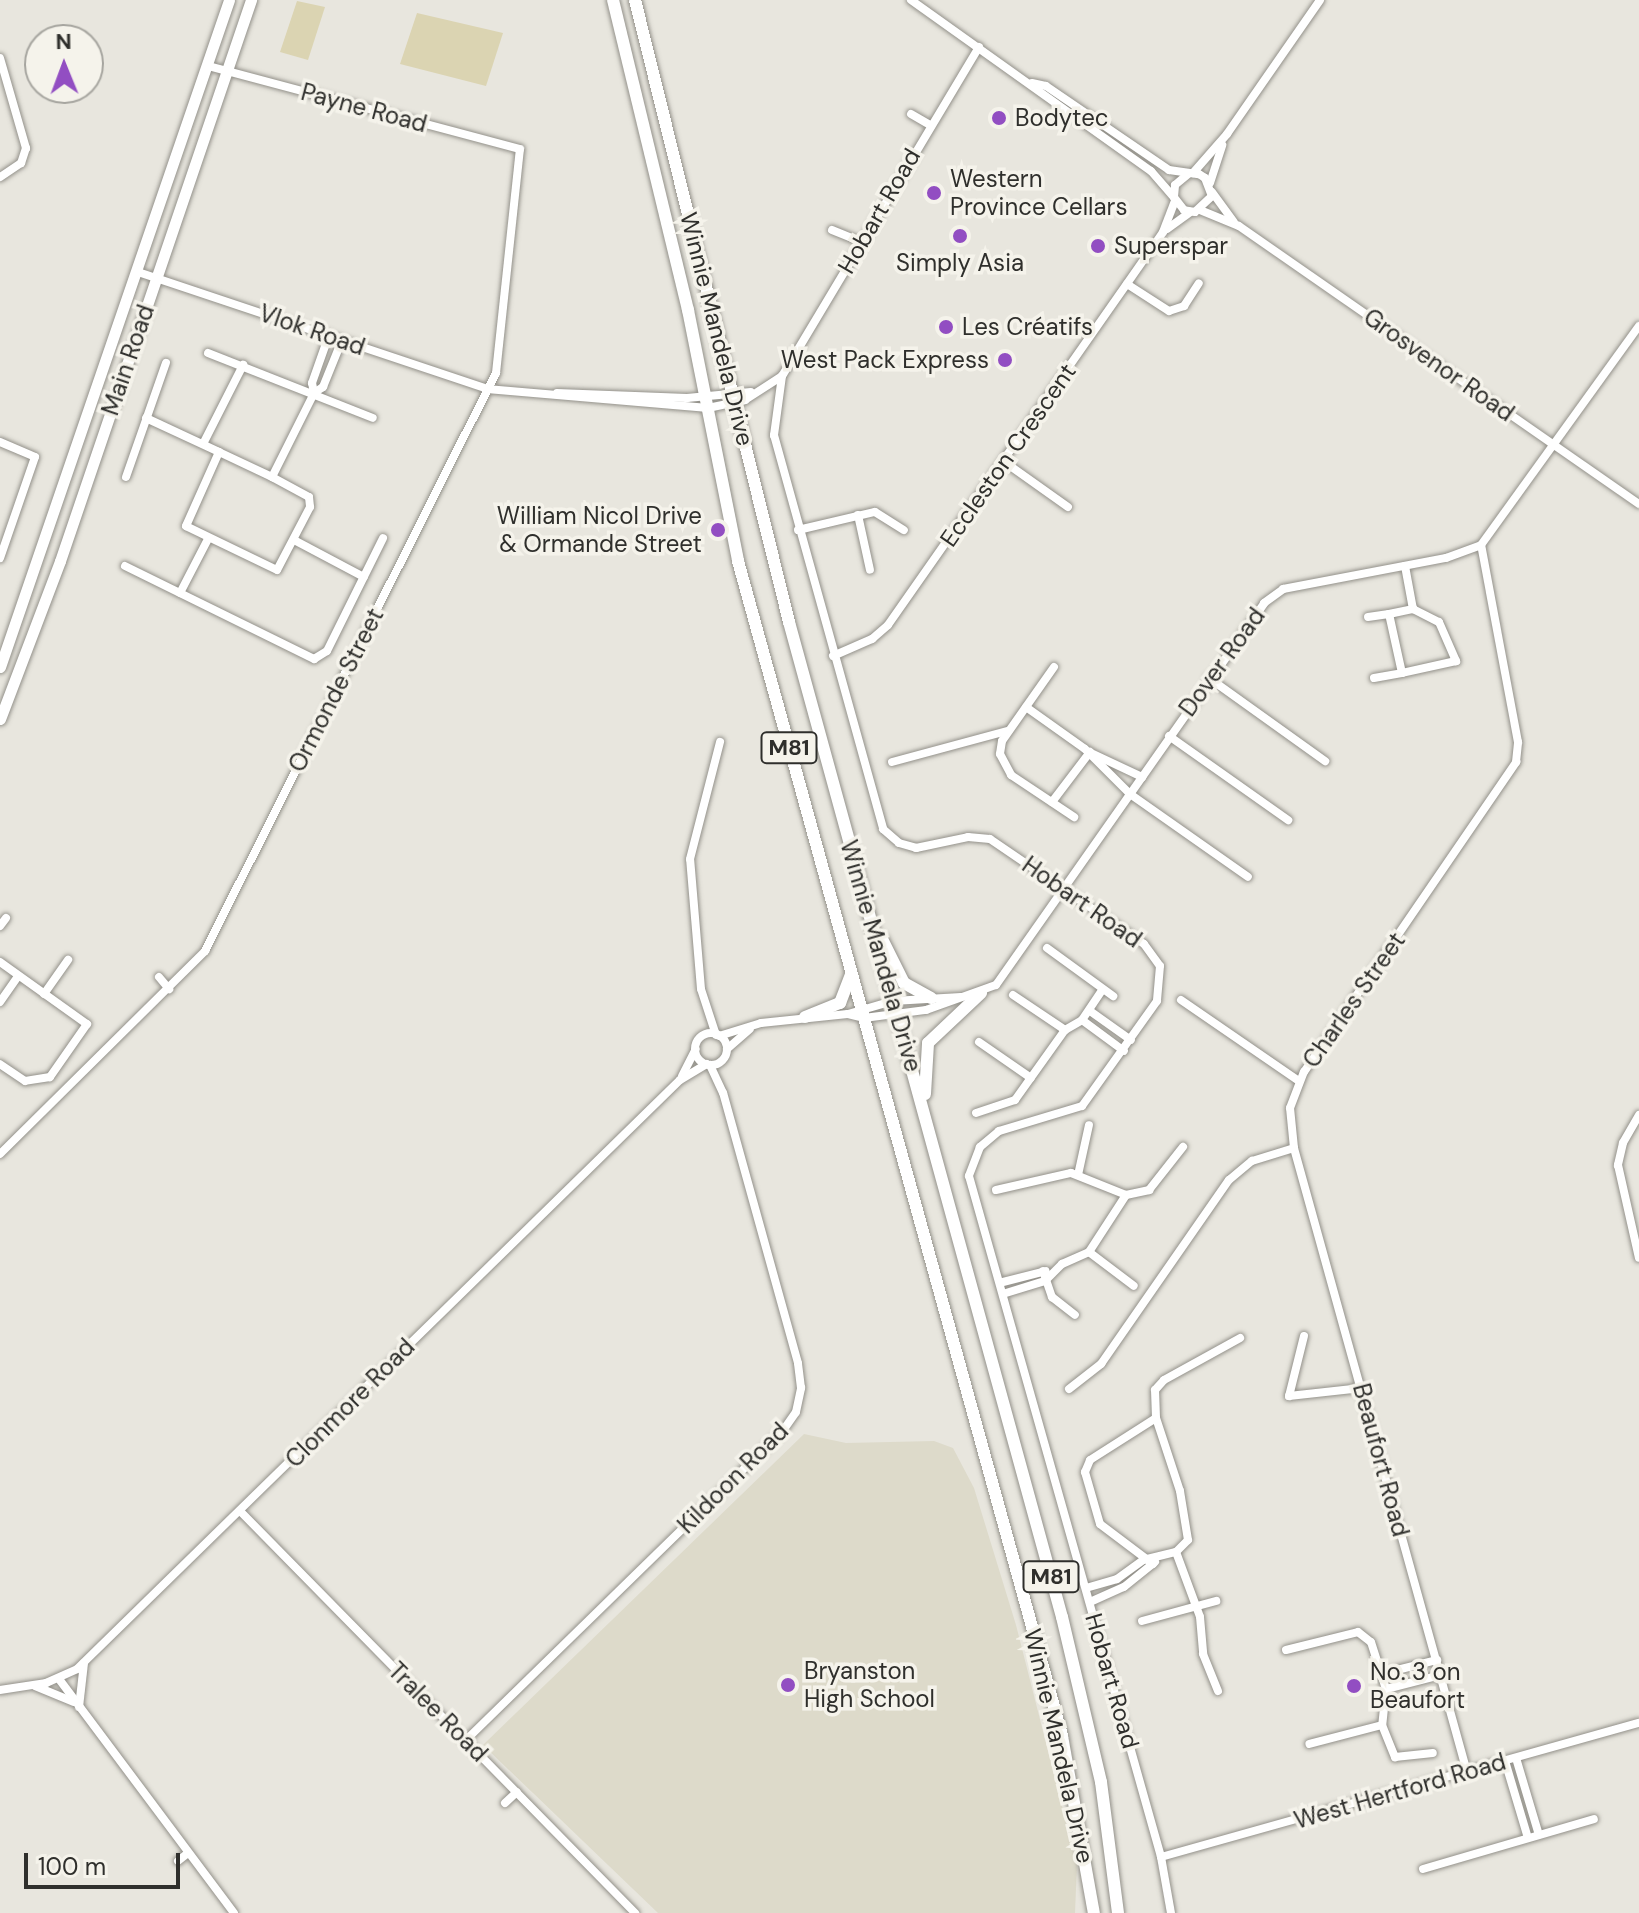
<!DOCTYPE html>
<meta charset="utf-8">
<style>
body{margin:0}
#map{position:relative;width:1639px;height:1913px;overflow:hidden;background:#e8e6de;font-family:"DM Sans",sans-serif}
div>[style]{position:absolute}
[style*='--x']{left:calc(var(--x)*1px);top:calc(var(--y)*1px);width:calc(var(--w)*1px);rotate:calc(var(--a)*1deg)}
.built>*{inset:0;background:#dddaca}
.green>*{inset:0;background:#dbd4b2}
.roads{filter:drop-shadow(0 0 2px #93918a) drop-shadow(0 0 2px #93918a)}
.street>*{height:8px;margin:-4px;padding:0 4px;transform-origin:4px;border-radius:4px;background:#fff}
.street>.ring{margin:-4px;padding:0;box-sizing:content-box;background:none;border:8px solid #fff;border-radius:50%}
.secondary>*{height:11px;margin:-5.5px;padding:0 5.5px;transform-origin:5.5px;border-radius:5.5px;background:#fff}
.primary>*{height:12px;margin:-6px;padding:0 6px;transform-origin:6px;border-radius:6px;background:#fff}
.dots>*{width:22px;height:22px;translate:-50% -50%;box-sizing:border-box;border:4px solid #f5f3eb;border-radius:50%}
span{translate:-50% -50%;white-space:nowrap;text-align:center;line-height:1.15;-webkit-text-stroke:7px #f5f3eb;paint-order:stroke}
.shield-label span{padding:2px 6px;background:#f5f3eb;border:2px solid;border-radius:6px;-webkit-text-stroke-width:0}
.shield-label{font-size:22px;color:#2f2f2c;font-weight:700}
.street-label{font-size:24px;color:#2f2f2c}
.poi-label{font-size:24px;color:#2f2f2c}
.left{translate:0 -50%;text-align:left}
.right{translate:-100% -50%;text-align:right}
.north{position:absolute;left:24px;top:24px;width:80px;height:80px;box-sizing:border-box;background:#f5f3eb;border:2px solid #a6a59f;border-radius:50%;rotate:359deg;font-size:22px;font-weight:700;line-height:32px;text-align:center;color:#2f2f2c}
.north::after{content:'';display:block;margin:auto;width:28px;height:36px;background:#924ec2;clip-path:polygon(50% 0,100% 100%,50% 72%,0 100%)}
.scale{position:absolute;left:24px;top:1853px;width:156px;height:36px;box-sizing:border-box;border:4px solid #2f2f2c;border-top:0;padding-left:10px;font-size:24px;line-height:28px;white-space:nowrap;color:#2f2f2c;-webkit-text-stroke:6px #f5f3eb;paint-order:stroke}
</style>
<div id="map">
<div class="built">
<i style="clip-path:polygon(804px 1434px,846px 1443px,934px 1441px,953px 1448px,974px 1488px,1016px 1625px,1077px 1865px,1075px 1913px,658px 1913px,483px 1745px)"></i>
</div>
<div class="green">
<i style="clip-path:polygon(297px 1px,325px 7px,308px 60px,280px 52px)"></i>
<i style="clip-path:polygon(417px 13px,503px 33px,486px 86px,400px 64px)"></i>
</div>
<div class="roads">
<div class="street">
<i style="--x:911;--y:0;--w:295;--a:35.5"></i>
<i style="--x:1151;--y:171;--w:35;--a:49"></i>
<i style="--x:979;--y:47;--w:383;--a:120.9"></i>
<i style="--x:782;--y:376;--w:60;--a:97.7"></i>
<i style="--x:774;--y:435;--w:409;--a:74.5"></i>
<i style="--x:883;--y:829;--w:21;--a:41"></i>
<i style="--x:899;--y:843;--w:18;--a:16"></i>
<i style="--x:916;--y:848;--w:53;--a:-11.9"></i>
<i style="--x:968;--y:837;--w:22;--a:5"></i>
<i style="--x:990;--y:839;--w:186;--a:34.3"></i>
<i style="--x:1144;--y:944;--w:27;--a:54"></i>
<i style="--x:1160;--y:966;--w:35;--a:95"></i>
<i style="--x:1157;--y:1001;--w:129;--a:125.5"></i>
<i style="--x:1082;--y:1106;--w:87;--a:163.2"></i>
<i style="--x:999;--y:1131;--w:25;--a:140"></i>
<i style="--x:980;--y:1147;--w:31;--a:111"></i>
<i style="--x:969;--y:1176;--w:708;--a:74.25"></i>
<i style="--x:1161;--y:1857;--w:57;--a:79.9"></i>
<i style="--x:0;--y:58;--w:94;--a:73.9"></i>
<i style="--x:26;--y:148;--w:16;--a:108"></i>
<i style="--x:21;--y:163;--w:25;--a:146"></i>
<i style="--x:1032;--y:83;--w:14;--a:12"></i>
<i style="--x:1046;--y:86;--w:149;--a:34.3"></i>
<i style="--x:1169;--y:170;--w:30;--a:8"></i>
<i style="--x:1199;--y:174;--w:7;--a:34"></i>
<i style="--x:1205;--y:178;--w:19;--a:69"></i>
<i style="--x:1212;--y:196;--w:23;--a:137"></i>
<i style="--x:1195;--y:212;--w:11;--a:-170"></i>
<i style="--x:1184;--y:210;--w:16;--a:-128"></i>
<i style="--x:1174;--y:197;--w:12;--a:-85"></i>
<i style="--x:1175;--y:185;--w:17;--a:-40"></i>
<i style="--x:911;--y:114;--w:22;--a:30"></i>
<i style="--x:1193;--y:173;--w:52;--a:-48.9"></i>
<i style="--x:1227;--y:134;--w:163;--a:-55.2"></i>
<i style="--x:1210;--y:183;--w:40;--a:-72"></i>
<i style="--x:1212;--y:192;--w:37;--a:54"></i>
<i style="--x:1200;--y:210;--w:42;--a:22.3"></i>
<i style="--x:1239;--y:226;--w:487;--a:34.8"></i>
<i style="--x:1167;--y:229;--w:29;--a:-36"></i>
<i style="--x:832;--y:230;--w:31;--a:22"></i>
<i style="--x:138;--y:272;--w:368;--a:18.5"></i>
<i style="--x:487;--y:389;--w:222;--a:4.9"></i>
<i style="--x:708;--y:408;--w:38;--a:-12"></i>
<i style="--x:745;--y:400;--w:44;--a:-33"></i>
<i style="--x:1127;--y:284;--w:50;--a:32.7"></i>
<i style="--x:1169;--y:311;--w:16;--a:-18"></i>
<i style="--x:1184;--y:306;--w:27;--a:-57"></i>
<i style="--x:208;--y:353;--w:177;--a:21.5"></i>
<i style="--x:314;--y:393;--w:10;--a:-101"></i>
<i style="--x:312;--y:383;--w:51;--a:-70.5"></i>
<i style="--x:557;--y:393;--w:130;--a:2.2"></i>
<i style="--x:687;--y:398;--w:64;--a:-5.4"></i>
<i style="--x:146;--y:418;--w:81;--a:25"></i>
<i style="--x:219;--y:452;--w:59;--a:25.3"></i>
<i style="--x:272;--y:477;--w:42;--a:28.4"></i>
<i style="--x:309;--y:497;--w:10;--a:84"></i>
<i style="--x:310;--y:507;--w:71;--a:117.6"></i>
<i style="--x:277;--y:570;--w:101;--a:-154.2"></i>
<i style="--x:186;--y:526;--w:81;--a:-66"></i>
<i style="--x:0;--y:442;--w:38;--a:23"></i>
<i style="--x:35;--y:457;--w:107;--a:109.1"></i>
<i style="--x:203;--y:444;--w:89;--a:-63.1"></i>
<i style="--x:1006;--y:463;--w:76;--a:35.4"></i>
<i style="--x:126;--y:477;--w:121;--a:-70.7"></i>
<i style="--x:272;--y:477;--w:94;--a:-63.4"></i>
<i style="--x:314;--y:393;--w:11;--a:-34"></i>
<i style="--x:323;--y:387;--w:51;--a:-68"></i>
<i style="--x:858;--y:515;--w:56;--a:77.7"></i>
<i style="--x:798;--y:530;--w:79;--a:-13.2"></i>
<i style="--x:875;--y:512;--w:34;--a:32"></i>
<i style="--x:294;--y:540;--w:79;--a:27.9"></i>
<i style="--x:125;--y:566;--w:211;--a:26.2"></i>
<i style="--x:314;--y:659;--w:15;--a:-32"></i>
<i style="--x:327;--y:651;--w:126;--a:-63.6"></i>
<i style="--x:1405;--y:566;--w:44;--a:79.5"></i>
<i style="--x:1413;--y:609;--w:29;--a:27"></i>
<i style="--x:1439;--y:622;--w:43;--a:66.4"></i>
<i style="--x:1456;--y:661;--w:55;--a:167.5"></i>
<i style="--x:1402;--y:673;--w:60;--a:-102.4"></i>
<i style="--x:1389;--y:614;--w:25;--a:-12"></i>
<i style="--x:180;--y:593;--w:61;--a:-62.6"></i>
<i style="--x:1368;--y:617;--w:21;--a:-8"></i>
<i style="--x:833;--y:656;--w:43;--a:-23.6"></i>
<i style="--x:872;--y:639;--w:21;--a:-41"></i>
<i style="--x:888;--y:625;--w:480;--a:-55"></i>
<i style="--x:1163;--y:232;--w:33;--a:-69"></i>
<i style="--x:1054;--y:667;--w:90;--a:125.1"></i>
<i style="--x:1002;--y:741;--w:13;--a:99"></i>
<i style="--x:1000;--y:754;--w:24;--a:62"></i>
<i style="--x:1011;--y:775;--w:76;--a:33.7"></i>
<i style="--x:1209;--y:678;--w:143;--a:35.6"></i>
<i style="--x:1374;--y:678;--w:28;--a:-10"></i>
<i style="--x:1026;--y:707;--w:72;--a:35.4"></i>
<i style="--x:1085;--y:749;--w:64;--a:45"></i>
<i style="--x:1130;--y:794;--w:144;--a:35.1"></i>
<i style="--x:1169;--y:736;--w:146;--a:35.2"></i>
<i style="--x:1089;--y:752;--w:59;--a:25.3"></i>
<i style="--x:892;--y:762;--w:119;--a:-15.1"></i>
<i style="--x:1052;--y:802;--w:63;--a:-52.8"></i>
<i style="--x:0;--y:926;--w:10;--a:-53"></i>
<i style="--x:1047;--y:948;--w:82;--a:36"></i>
<i style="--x:0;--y:962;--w:107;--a:35.5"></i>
<i style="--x:87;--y:1024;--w:65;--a:124.9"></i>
<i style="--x:50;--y:1077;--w:25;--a:171"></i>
<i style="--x:25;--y:1081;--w:30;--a:-146"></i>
<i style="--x:159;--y:977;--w:16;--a:50"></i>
<i style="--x:44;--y:994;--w:42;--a:-54.8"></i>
<i style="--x:1013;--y:995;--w:63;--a:33.9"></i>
<i style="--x:1181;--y:1000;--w:143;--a:34.5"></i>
<i style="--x:0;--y:1002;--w:32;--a:-55"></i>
<i style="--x:1090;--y:1011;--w:50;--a:35.3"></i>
<i style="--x:848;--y:1014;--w:16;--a:14"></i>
<i style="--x:864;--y:1018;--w:63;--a:-7.4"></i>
<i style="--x:926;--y:1010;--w:74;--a:-19.7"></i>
<i style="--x:996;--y:985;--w:467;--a:-54.9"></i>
<i style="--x:1264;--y:603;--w:24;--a:-36"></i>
<i style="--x:1283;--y:589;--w:166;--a:-10.8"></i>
<i style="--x:1446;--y:558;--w:37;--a:-20"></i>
<i style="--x:1481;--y:545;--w:270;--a:-54.2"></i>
<i style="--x:1082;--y:1020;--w:52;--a:36.4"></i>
<i class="ring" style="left:695px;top:1033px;width:24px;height:24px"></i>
<i style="--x:716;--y:1035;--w:48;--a:-108.1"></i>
<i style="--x:701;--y:989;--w:130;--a:-94.8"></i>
<i style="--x:690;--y:859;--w:121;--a:-75.6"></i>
<i style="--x:719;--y:1036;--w:44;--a:-17.2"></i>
<i style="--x:761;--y:1023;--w:87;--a:-5.9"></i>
<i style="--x:848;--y:1014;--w:47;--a:-16.1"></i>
<i style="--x:893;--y:1001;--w:68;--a:-3.4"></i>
<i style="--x:979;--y:1042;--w:63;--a:34.7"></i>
<i style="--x:727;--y:1049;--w:30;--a:-41"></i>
<i style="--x:682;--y:1076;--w:30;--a:-63"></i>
<i style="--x:976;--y:1113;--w:41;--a:-18.4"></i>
<i style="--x:1015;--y:1100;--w:86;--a:-54.5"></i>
<i style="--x:1065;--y:1030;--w:20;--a:-30"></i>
<i style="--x:1082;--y:1020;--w:37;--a:-56"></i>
<i style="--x:1639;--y:1115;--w:32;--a:120"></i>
<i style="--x:1623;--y:1143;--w:23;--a:103"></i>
<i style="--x:1618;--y:1165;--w:95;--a:77.3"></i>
<i style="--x:0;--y:1154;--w:289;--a:-44.7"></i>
<i style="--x:205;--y:951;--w:647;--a:-63.28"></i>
<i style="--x:496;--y:373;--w:225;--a:-83.9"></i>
<i style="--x:520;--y:149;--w:323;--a:-165.1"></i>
<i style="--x:1078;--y:1175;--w:51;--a:-77.6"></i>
<i style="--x:996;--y:1190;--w:77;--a:-12.8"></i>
<i style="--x:1071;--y:1173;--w:59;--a:21.8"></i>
<i style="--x:1089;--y:1252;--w:56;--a:37.1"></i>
<i style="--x:1043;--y:1271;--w:28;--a:71"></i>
<i style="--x:1052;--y:1297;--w:29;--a:38"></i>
<i style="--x:1003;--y:1282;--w:44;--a:-14.3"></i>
<i style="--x:1006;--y:1293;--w:41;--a:-17.1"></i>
<i style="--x:1045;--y:1281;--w:24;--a:-45"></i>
<i style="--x:1062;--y:1264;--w:30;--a:-24"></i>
<i style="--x:1089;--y:1252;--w:68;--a:-57"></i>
<i style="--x:1126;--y:1195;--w:24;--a:-12"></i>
<i style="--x:1149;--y:1190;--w:55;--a:-51.7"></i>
<i style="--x:1304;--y:1336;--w:62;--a:104"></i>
<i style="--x:1289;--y:1396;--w:73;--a:-6.3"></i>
<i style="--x:1069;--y:1389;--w:41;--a:-38"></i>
<i style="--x:1101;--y:1364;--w:224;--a:-55.2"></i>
<i style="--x:1229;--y:1180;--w:30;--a:-40"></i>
<i style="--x:1252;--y:1161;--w:44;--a:-17.2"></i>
<i style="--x:240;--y:1511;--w:564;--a:45.5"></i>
<i style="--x:1176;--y:1552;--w:69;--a:69.7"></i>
<i style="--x:1200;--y:1617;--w:37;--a:85"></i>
<i style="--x:1203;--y:1654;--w:40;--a:68"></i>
<i style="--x:1153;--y:1564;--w:66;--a:-143"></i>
<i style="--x:1100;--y:1524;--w:54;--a:-106.1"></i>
<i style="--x:1085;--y:1472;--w:13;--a:-67"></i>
<i style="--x:1090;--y:1460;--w:78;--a:-32.5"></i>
<i style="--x:1086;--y:1588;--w:32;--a:-16"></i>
<i style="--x:1117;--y:1579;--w:32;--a:-36"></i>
<i style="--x:1143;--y:1560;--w:34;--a:-14"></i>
<i style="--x:1176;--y:1552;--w:17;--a:-45"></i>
<i style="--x:1188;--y:1540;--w:50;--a:-99.3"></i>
<i style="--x:1180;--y:1491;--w:77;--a:-108.2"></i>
<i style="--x:1156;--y:1418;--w:28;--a:-92"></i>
<i style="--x:1155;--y:1390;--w:13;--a:-48"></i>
<i style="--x:1164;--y:1380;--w:87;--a:-28.9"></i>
<i style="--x:1090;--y:1602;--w:37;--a:-24"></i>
<i style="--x:1124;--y:1587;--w:40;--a:-39"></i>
<i style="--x:1142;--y:1621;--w:77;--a:-15.1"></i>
<i style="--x:1286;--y:1650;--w:74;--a:-14"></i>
<i style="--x:1358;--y:1632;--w:16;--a:38"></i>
<i style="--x:1371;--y:1642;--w:49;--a:72.3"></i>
<i style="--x:1386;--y:1689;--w:36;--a:96"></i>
<i style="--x:1382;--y:1725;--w:75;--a:165.4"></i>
<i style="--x:1381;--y:1674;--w:58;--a:-14"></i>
<i style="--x:59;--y:1679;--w:292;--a:53.2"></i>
<i style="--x:35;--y:1686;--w:42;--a:22.3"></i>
<i style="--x:1386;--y:1689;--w:57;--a:-14.3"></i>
<i style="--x:0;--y:1690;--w:47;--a:-8.7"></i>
<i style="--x:46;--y:1683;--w:34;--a:-24"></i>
<i style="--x:77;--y:1669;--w:843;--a:-44.33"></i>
<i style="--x:680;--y:1080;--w:31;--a:-31"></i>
<i style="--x:79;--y:1707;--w:44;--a:-83.5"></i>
<i style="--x:1382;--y:1725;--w:35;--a:68"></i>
<i style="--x:1395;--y:1757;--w:38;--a:-6"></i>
<i style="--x:466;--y:1740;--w:441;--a:-44.3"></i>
<i style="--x:782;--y:1432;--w:24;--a:-55"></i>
<i style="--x:796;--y:1412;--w:25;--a:-78"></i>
<i style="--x:801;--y:1388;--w:25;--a:-97"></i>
<i style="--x:798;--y:1363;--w:280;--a:-105.5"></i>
<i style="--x:723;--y:1093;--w:31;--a:-115"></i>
<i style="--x:1516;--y:1758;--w:80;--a:73.4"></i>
<i style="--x:1505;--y:1761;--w:80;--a:73.4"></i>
<i style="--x:1467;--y:1772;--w:648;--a:-105.5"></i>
<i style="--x:1294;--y:1148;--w:40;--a:-95.7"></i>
<i style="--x:1290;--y:1108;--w:39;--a:-69"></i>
<i style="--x:1304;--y:1072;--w:376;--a:-55.6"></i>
<i style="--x:1516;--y:762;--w:20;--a:-84"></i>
<i style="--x:1518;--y:742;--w:200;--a:-100.6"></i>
<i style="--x:505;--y:1803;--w:16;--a:-43"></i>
<i style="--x:1161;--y:1857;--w:496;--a:-15.7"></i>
<i style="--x:178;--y:1861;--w:13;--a:-39"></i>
<i style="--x:1423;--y:1869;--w:178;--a:-16.3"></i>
</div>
<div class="secondary">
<i style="--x:0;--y:667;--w:705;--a:-71.05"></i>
<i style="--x:0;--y:719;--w:169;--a:-69.2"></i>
<i style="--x:60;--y:561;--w:593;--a:-71.2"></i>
</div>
<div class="primary">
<i style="--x:613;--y:0;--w:319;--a:76.4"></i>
<i style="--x:688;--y:310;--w:256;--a:78.7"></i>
<i style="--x:738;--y:561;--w:1219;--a:74.58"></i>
<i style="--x:1062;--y:1736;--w:180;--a:79.8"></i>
<i style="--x:635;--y:0;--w:641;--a:76.09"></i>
<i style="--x:789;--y:622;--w:1032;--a:74.66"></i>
<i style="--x:1062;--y:1617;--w:170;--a:76.7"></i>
<i style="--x:1101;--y:1782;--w:132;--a:82.6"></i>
<i style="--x:882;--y:939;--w:49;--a:63.4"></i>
<i style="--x:904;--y:983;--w:31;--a:29"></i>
<i style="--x:805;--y:1017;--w:38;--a:-22"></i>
<i style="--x:840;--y:1003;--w:31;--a:-69"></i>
<i style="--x:925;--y:1094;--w:51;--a:-86.6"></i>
<i style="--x:928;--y:1043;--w:73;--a:-43.3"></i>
</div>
</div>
<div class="dots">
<i style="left:999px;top:118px;background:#924ec2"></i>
<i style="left:934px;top:193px;background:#924ec2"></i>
<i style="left:960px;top:236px;background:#924ec2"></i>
<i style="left:1098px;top:246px;background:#924ec2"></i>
<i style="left:946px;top:327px;background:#924ec2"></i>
<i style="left:1005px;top:360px;background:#924ec2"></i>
<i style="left:718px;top:530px;background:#924ec2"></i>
<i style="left:788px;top:1685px;background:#924ec2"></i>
<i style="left:1354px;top:1686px;background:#924ec2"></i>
</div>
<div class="shield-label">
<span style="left:789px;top:748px">M81</span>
<span style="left:1051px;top:1577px">M81</span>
</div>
<div class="street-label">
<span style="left:364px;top:108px;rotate:15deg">Payne Road</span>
<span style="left:879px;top:211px;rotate:-60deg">Hobart Road</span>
<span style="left:717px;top:329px;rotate:76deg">Winnie Mandela Drive</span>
<span style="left:312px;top:330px;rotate:19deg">Vlok Road</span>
<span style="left:128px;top:360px;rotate:-71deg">Main Road</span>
<span style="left:1439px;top:365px;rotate:35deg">Grosvenor Road</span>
<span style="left:1008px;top:455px;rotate:-55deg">Eccleston Crescent</span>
<span style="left:1222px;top:662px;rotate:-54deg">Dover Road</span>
<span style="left:336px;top:690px;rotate:-63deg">Ormonde Street</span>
<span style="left:1082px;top:902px;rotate:35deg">Hobart Road</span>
<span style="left:881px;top:956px;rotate:74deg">Winnie Mandela Drive</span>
<span style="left:1354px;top:1000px;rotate:-55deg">Charles Street</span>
<span style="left:350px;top:1403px;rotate:-45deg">Clonmore Road</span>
<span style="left:1381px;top:1460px;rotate:75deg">Beaufort Road</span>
<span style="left:733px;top:1478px;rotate:-45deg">Kildoon Road</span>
<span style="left:1112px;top:1681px;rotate:74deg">Hobart Road</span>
<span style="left:438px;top:1712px;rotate:45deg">Tralee Road</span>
<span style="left:1059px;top:1746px;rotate:77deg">Winnie Mandela Drive</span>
<span style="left:1400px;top:1791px;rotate:-16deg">West Hertford Road</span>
</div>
<div class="poi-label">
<span class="left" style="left:1015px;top:118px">Bodytec</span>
<span class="left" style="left:950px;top:193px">Western<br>Province Cellars</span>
<span class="left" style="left:1114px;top:246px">Superspar</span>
<span style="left:960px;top:263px">Simply Asia</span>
<span class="left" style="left:962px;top:327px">Les Créatifs</span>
<span class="right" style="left:989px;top:360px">West Pack Express</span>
<span class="right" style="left:702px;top:530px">William Nicol Drive<br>&amp; Ormande Street</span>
<span class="left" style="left:804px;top:1685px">Bryanston<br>High School</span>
<span class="left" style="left:1370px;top:1686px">No. 3 on<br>Beaufort</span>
</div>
<div class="north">N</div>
<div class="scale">100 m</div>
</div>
